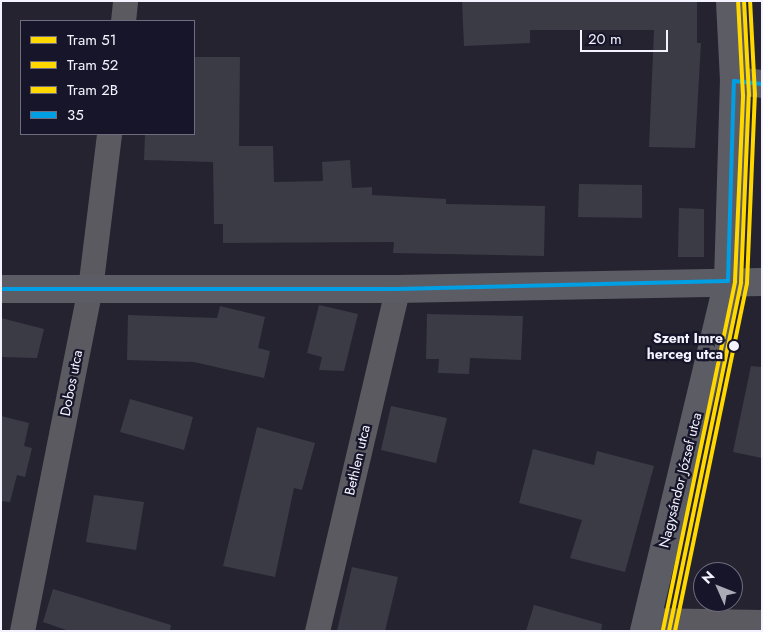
<!DOCTYPE html>
<meta charset="utf-8">
<style>
body{margin:0}
#map{position:relative;width:763px;height:632px;overflow:hidden;background:#24232f;font-family:Jost,sans-serif}
div>[style]{position:absolute}
[style*='--x']{left:calc(var(--x)*1px);top:calc(var(--y)*1px);width:calc(var(--w)*1px);rotate:calc(var(--a)*1deg)}
.building>*{inset:0;background:#3b3b46}
.street>*{height:25px;margin:-12.5px;padding:0 12.5px;transform-origin:12.5px;border-radius:12.5px;background:#5a5a60}
.secondary>*{height:28px;margin:-14px;padding:0 14px;transform-origin:14px;border-radius:14px;background:#5c5c65}
.bus-1>*{height:4px;margin:-2px;padding:0 2px;transform-origin:2px;border-radius:2px;background:#009ee3}
.tram-1>*{height:4px;margin:-2px;padding:0 2px;transform-origin:2px;border-radius:2px;background:#ffd800}
.tram-2>*{height:4px;margin:-2px;padding:0 2px;transform-origin:2px;border-radius:2px;background:#ffd800}
.tram-3>*{height:4px;margin:-2px;padding:0 2px;transform-origin:2px;border-radius:2px;background:#ffd800}
.dots>*{width:14px;height:14px;translate:-50% -50%;box-sizing:border-box;border:2px solid #17152a;border-radius:50%}
span{translate:-50% -50%;white-space:nowrap;text-align:center;line-height:1.15;-webkit-text-stroke:4.5px #17152a;paint-order:stroke}
.stop-label{font-size:14px;color:#f3f2fe;font-weight:700}
.right{translate:-100% -50%;text-align:right}
.street-label{font-size:14px;color:#f3f2fe}
.frame{position:absolute;inset:0;border:2px solid #f3f2fe;pointer-events:none}
.legend{position:absolute;left:20px;top:20px;width:175px;height:115px;box-sizing:border-box;background:#17152a;border:1px solid #6f6d7f;margin:0;padding:6px 9px;list-style:none;font-size:15px;color:#f3f2fe}
.legend li{display:flex;align-items:center;gap:10px;height:25px}
.legend b{width:25px;border:1px solid #6f6d7f}
.north{position:absolute;left:693px;top:562px;width:50px;height:50px;box-sizing:border-box;background:#17152a;border:1px solid #6f6d7f;border-radius:50%;rotate:314deg;font-size:14px;font-weight:700;line-height:20px;text-align:center;color:#f3f2fe}
.north::after{content:'';display:block;margin:auto;width:18px;height:22px;background:#abaab6;clip-path:polygon(50% 0,100% 100%,50% 72%,0 100%)}
.scale{position:absolute;left:580px;top:30px;width:88px;height:22px;box-sizing:border-box;border:2px solid #f3f2fe;border-top:0;padding-left:6px;font-size:15px;line-height:18px;white-space:nowrap;color:#f3f2fe;-webkit-text-stroke:4px #17152a;paint-order:stroke}
</style>
<div id="map">
<div class="building">
<i style="clip-path:polygon(462px 1px,697px 1px,697px 43px,701px 43px,695px 148px,649px 147px,654px 30px,530px 30px,530px 43px,464px 46px)"></i>
<i style="clip-path:polygon(194px 57px,240px 57px,239px 146px,273px 146px,274px 182px,323px 181px,322px 162px,350px 160px,352px 188px,372px 187px,372px 195px,446px 199px,446px 204px,545px 206px,544px 256px,393px 253px,394px 242px,223px 243px,223px 224px,214px 224px,213px 162px,144px 160px,145px 134px,194px 134px)"></i>
<i style="clip-path:polygon(579px 184px,642px 185px,642px 218px,578px 217px)"></i>
<i style="clip-path:polygon(679px 208px,704px 209px,704px 257px,678px 257px)"></i>
<i style="clip-path:polygon(319px 305px,358px 314px,344px 371px,319px 370px,322px 357px,307px 353px)"></i>
<i style="clip-path:polygon(220px 306px,265px 317px,258px 348px,270px 351px,264px 378px,194px 362px,127px 360px,128px 315px,217px 318px)"></i>
<i style="clip-path:polygon(427px 314px,523px 316px,521px 360px,470px 358px,469px 374px,438px 373px,439px 359px,426px 359px)"></i>
<i style="clip-path:polygon(1px 318px,44px 329px,37px 358px,1px 357px)"></i>
<i style="clip-path:polygon(751px 366px,762px 367px,762px 458px,733px 452px)"></i>
<i style="clip-path:polygon(130px 399px,193px 417px,184px 450px,120px 432px)"></i>
<i style="clip-path:polygon(391px 406px,447px 418px,436px 463px,381px 450px)"></i>
<i style="clip-path:polygon(1px 416px,29px 423px,24px 446px,32px 448px,25px 477px,17px 475px,10px 502px,1px 501px)"></i>
<i style="clip-path:polygon(257px 427px,315px 443px,302px 490px,294px 488px,275px 577px,223px 566px)"></i>
<i style="clip-path:polygon(533px 449px,594px 465px,597px 451px,654px 466px,625px 572px,570px 558px,582px 520px,519px 503px)"></i>
<i style="clip-path:polygon(94px 495px,144px 502px,136px 550px,86px 542px)"></i>
<i style="clip-path:polygon(352px 567px,398px 577px,385px 631px,337px 631px)"></i>
<i style="clip-path:polygon(53px 589px,171px 625px,170px 631px,69px 631px,43px 622px)"></i>
<i style="clip-path:polygon(534px 605px,602px 624px,601px 631px,526px 631px)"></i>
</div>
<div class="street">
<i style="--x:123;--y:21;--w:20;--a:-84"></i>
<i style="--x:646;--y:620;--w:116;--a:1"></i>
<i style="--x:22;--y:631;--w:349;--a:-78.8"></i>
<i style="--x:90;--y:289;--w:156;--a:-83"></i>
<i style="--x:317;--y:631;--w:351;--a:-76.8"></i>
</div>
<div class="secondary">
<i style="--x:734;--y:81;--w:28;--a:6"></i>
<i style="--x:1;--y:289;--w:396;--a:0"></i>
<i style="--x:397;--y:289;--w:365;--a:-1.1"></i>
<i style="--x:644;--y:631;--w:360;--a:-76.5"></i>
<i style="--x:728;--y:281;--w:200;--a:-88.3"></i>
<i style="--x:734;--y:81;--w:80;--a:-92.9"></i>
</div>
<div class="bus-1">
<i style="--x:1;--y:289;--w:396;--a:0"></i>
<i style="--x:397;--y:289;--w:331;--a:-1.4"></i>
<i style="--x:728;--y:281;--w:200;--a:-88.3"></i>
<i style="--x:734;--y:81;--w:28;--a:6"></i>
</div>
<div class="tram-1">
<i style="--x:669;--y:631;--w:356;--a:-78.3"></i>
<i style="--x:741;--y:282;--w:187;--a:-87.6"></i>
<i style="--x:749;--y:95;--w:94;--a:-93"></i>
</div>
<div class="tram-2">
<i style="--x:675;--y:631;--w:355;--a:-78.3"></i>
<i style="--x:747;--y:283;--w:188;--a:-87.6"></i>
<i style="--x:755;--y:95;--w:94;--a:-93"></i>
</div>
<div class="tram-3">
<i style="--x:663;--y:630;--w:356;--a:-78.3"></i>
<i style="--x:735;--y:281;--w:186;--a:-87.5"></i>
<i style="--x:743;--y:95;--w:94;--a:-93"></i>
</div>
<div class="dots">
<i style="left:734px;top:346px;background:#f3f2fe"></i>
</div>
<div class="stop-label">
<span class="right" style="left:723px;top:346px">Szent Imre<br>herceg utca</span>
</div>
<div class="street-label">
<span style="left:71px;top:383px;rotate:-79deg">Dobos utca</span>
<span style="left:357px;top:460px;rotate:-77deg">Bethlen utca</span>
<span style="left:680px;top:480px;rotate:-76deg">Nagysándor József utca</span>
</div>
<div class="frame"></div>
<ul class="legend">
<li><b style="height:6px;background:#ffd800"></b>Tram 51</li>
<li><b style="height:6px;background:#ffd800"></b>Tram 52</li>
<li><b style="height:6px;background:#ffd800"></b>Tram 2B</li>
<li><b style="height:6px;background:#009ee3"></b>35</li>
</ul>
<div class="north">N</div>
<div class="scale">20 m</div>
</div>
